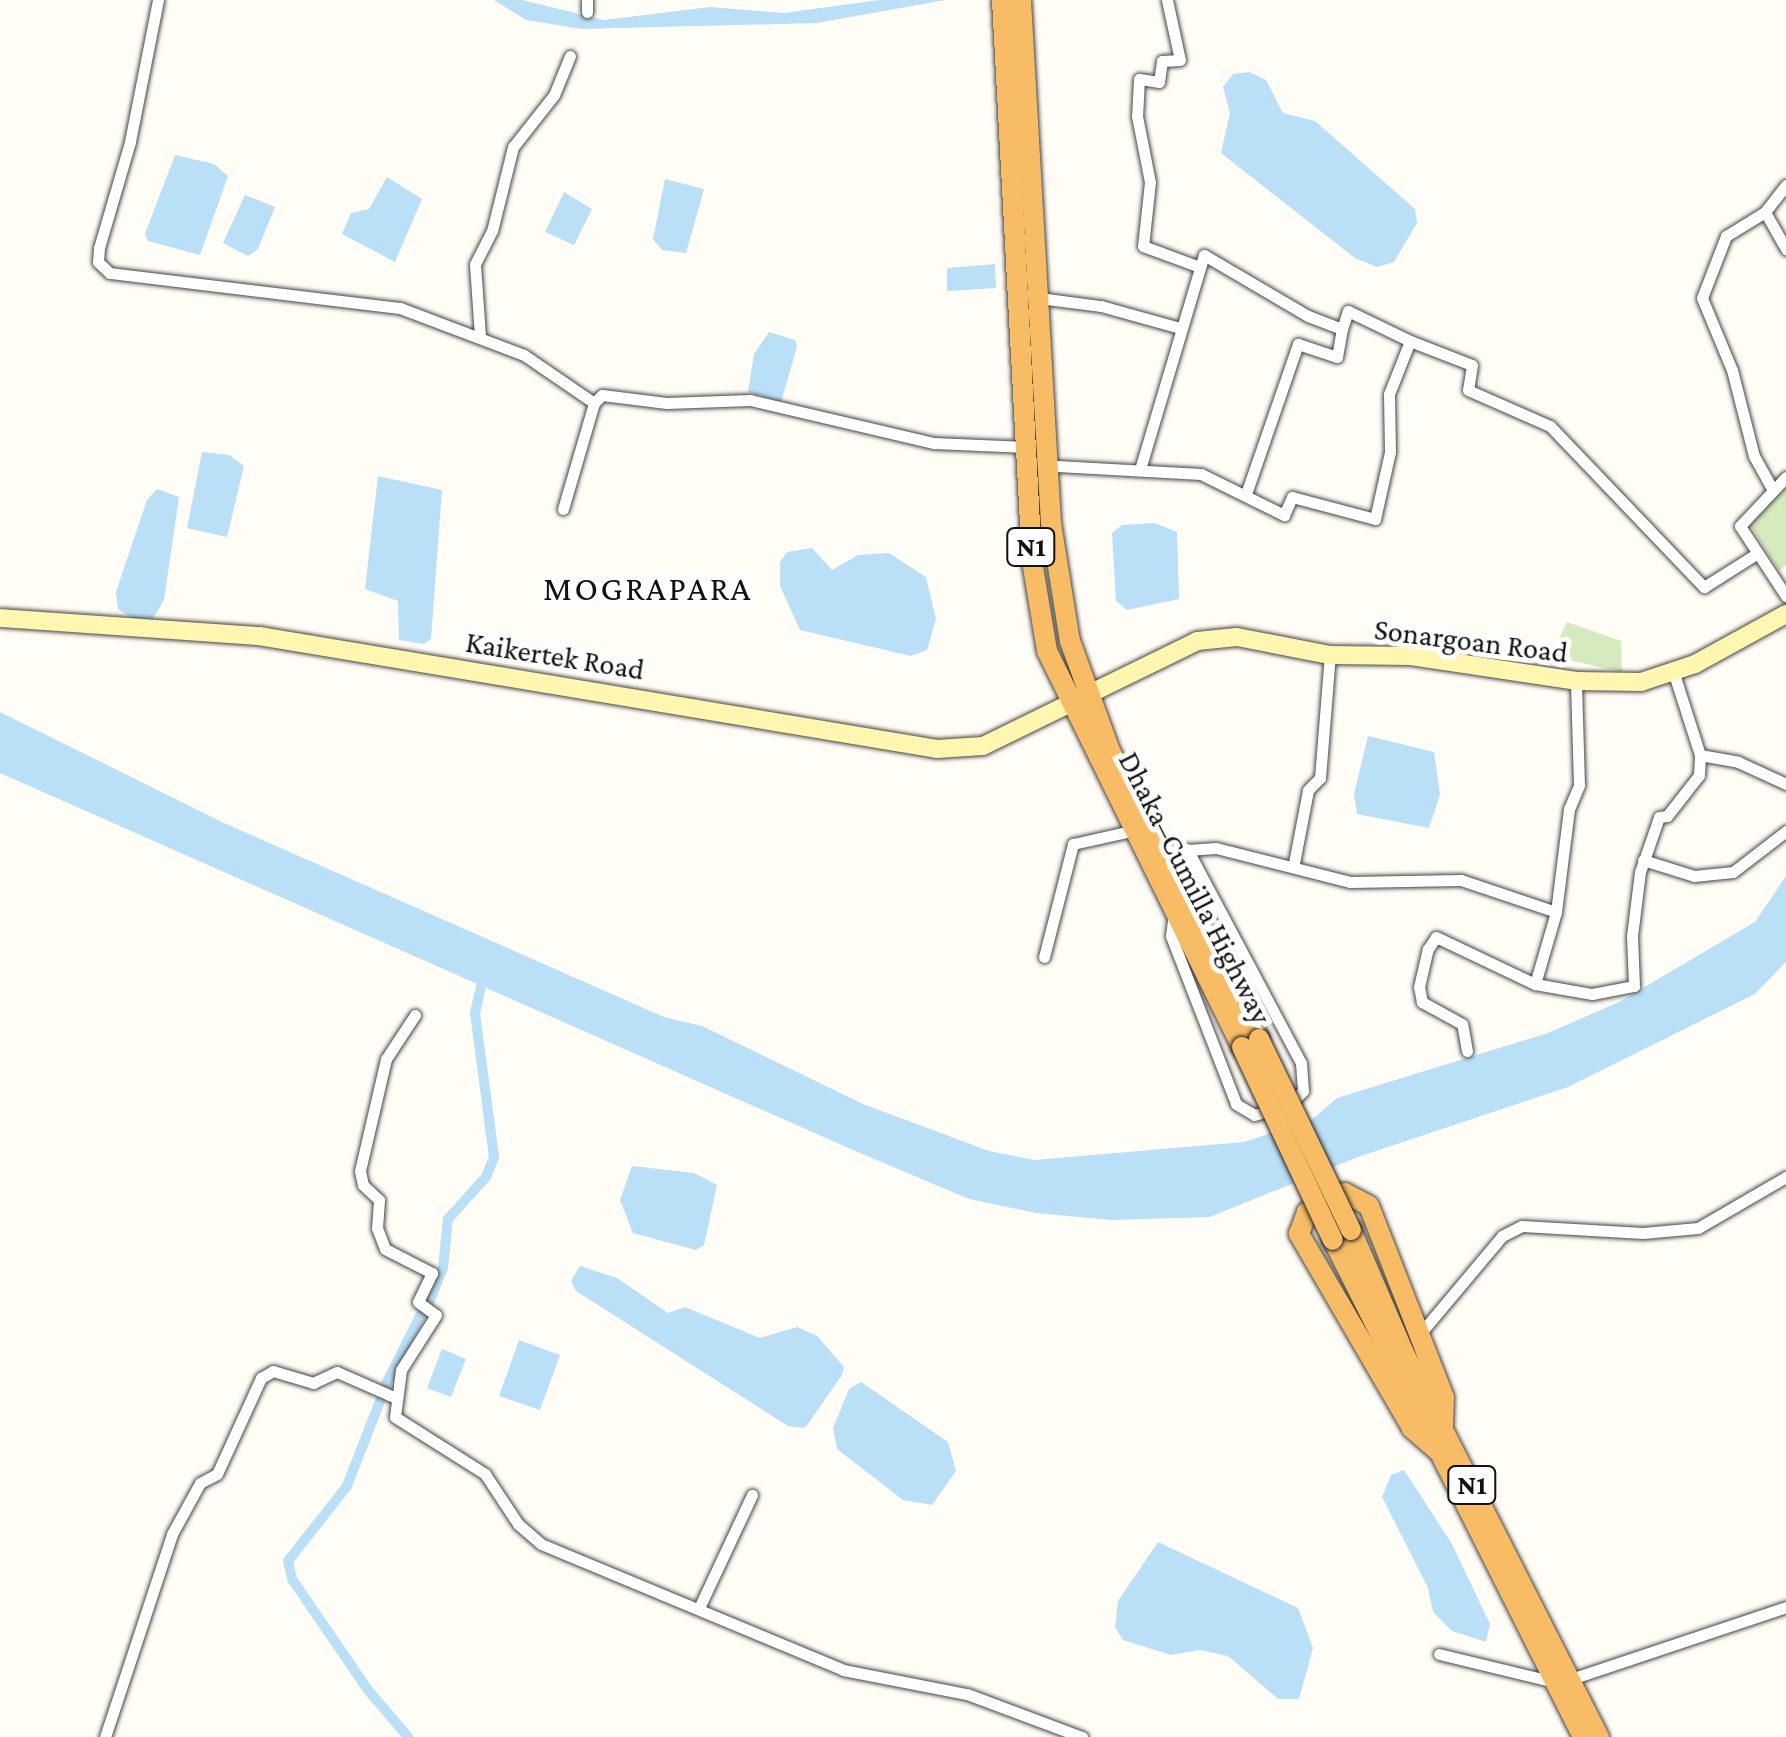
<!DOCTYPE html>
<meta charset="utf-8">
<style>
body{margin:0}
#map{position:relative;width:1786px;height:1737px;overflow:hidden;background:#fffdf5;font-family:"Crimson Pro",serif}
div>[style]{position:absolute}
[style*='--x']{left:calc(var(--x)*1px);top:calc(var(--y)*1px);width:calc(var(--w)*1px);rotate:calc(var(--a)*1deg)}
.green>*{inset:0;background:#d5ebbd}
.water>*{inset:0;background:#b9e0f7}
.canal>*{height:10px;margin:-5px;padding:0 5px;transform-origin:5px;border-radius:5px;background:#b9e0f7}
.roads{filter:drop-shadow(0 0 2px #444) drop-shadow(0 0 2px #444)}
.minor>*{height:11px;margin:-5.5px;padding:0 5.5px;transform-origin:5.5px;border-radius:5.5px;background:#fff}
.secondary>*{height:18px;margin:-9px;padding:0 9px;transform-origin:9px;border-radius:9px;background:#fff6b0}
.trunk>*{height:20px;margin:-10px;padding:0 10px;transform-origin:10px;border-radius:10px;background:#f7bc64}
.bridges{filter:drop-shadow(0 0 2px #222) drop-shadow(0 0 2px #222)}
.trunk-bridge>*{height:20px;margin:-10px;padding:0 10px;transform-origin:10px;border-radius:10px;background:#f7bc64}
span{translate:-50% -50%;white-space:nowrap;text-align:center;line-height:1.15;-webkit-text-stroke:10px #fff;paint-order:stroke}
.shield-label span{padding:2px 8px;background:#fff;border:2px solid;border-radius:8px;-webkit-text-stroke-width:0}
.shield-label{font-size:28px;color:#111;font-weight:700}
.street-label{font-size:30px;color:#111}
.quarter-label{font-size:35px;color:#111;letter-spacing:2.5px}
</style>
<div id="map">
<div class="green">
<i style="clip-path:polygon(1786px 489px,1786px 565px,1779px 571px,1747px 520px)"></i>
<i style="clip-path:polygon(1567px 622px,1621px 641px,1622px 672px,1551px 656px)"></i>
</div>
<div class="water">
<i style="clip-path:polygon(494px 0,522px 0,604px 20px,710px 7px,784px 13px,879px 0,945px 0,817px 23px,582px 29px,526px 20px)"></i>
<i style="clip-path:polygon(1249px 72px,1266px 80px,1283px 113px,1315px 121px,1415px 209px,1417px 223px,1394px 262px,1377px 267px,1355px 258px,1221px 153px,1230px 113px,1223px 87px,1233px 74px)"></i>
<i style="clip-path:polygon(175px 155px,214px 164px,228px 176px,200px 255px,148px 241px,145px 234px)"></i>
<i style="clip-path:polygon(387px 177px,422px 199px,395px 262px,342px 234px,351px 213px,369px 209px)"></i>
<i style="clip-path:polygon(665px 179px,704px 189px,686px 253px,662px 250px,653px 239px)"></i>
<i style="clip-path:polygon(564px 192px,592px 209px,574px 245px,545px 232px)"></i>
<i style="clip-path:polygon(245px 195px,275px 207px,258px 249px,248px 256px,223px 243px)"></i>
<i style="clip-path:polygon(995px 264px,996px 288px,947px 291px,947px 268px)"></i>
<i style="clip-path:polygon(769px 332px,795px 340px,797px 347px,781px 402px,748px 392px,754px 354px)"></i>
<i style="clip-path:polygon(202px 452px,229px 455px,244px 466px,227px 537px,187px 528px)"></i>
<i style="clip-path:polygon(378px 476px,442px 490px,431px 639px,424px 644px,399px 640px,398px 601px,365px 589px)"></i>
<i style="clip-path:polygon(157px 489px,179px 497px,164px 600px,152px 620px,132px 618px,118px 609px,116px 592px,147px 500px)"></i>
<i style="clip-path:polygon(1155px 523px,1177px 532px,1179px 599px,1127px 610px,1116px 601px,1112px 533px,1122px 525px)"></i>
<i style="clip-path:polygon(812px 548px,832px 570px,858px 555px,889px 553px,926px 577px,936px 619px,927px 650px,911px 656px,800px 630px,780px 586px,780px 562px,787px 552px)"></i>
<i style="clip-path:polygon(0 712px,224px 823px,664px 1017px,702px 1026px,863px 1104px,989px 1151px,1034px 1160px,1244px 1142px,1313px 1119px,1337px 1098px,1548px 1033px,1619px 1002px,1755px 922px,1786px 876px,1786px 962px,1755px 994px,1568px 1087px,1358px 1157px,1210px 1217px,1111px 1220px,1036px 1213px,969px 1199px,853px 1150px,0 773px)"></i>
<i style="clip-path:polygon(1368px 736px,1434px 752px,1440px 795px,1429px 828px,1357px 814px,1354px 794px)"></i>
<i style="clip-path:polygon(632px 1166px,694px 1173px,717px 1185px,704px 1245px,696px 1250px,633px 1233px,620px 1200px)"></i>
<i style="clip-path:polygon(580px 1266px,617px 1278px,668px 1313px,685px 1307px,760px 1338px,797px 1327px,817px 1336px,844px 1367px,842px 1375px,805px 1428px,788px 1426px,576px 1291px,571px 1281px)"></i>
<i style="clip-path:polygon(519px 1340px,560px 1355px,540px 1410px,499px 1396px)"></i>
<i style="clip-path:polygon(442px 1349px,466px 1359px,451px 1397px,427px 1388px)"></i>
<i style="clip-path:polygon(861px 1382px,948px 1442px,956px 1471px,932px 1505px,903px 1500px,837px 1449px,833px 1428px,849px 1389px)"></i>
<i style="clip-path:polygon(1404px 1470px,1452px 1544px,1490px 1624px,1486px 1642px,1452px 1631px,1433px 1612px,1428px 1588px,1382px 1497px,1391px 1475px)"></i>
<i style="clip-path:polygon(1158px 1542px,1298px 1608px,1313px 1648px,1299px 1699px,1278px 1699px,1228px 1656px,1200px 1650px,1171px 1655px,1123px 1640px,1115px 1627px,1118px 1601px)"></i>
</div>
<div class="canal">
<i style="--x:428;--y:1305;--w:40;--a:-68"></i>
<i style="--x:443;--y:1268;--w:49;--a:-84.2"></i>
<i style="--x:448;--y:1219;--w:57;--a:-47.9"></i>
<i style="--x:486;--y:1177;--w:22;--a:-68"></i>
<i style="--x:494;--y:1157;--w:145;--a:-97.5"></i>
<i style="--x:475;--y:1013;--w:39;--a:-77"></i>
<i style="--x:386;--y:1384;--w:78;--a:-63.4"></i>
<i style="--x:382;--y:1396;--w:97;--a:111.3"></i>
<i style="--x:347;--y:1486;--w:95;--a:128.2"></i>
<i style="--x:288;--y:1561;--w:18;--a:77"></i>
<i style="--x:292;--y:1579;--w:135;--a:55.6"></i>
<i style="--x:368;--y:1690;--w:62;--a:49.6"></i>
</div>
<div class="roads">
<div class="minor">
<i style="--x:158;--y:0;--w:145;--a:101.2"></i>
<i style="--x:130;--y:142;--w:110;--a:106.3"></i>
<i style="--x:99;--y:248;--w:14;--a:94"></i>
<i style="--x:98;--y:262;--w:16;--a:43"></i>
<i style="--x:110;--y:273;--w:292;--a:6.9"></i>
<i style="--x:400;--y:308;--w:133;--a:20.8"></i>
<i style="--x:524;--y:355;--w:85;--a:34.4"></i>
<i style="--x:1167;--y:0;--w:61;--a:77.8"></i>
<i style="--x:1180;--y:60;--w:18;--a:177"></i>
<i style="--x:1162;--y:61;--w:21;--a:98"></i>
<i style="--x:1159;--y:82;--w:20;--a:-171"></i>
<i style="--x:1139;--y:79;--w:37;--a:93"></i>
<i style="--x:1137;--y:116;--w:67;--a:78.9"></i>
<i style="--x:1150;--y:182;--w:64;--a:96.2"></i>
<i style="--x:1143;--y:246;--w:58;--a:20.3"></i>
<i style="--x:587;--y:12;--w:12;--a:-90"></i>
<i style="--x:1786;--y:185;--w:34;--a:128"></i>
<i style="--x:1765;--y:212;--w:43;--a:60.4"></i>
<i style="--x:1765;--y:212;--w:46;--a:148.4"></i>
<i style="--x:1726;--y:236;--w:66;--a:111.2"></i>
<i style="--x:1702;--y:298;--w:78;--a:67.4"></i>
<i style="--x:1732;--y:370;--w:89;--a:75.7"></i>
<i style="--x:1754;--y:456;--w:38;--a:61"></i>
<i style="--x:1039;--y:298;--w:63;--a:7.4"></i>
<i style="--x:1101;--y:306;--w:82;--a:15.6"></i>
<i style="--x:480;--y:336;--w:72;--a:-94"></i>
<i style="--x:475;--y:264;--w:37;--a:-63"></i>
<i style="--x:492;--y:231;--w:87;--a:-76"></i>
<i style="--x:513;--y:147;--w:66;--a:-51.7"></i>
<i style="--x:554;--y:95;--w:42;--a:-67.7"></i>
<i style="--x:1057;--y:466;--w:144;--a:3.2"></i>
<i style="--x:1201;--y:474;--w:93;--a:26.3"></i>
<i style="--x:1284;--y:515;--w:20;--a:-66"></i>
<i style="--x:1292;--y:497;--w:86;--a:14.8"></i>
<i style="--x:1375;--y:519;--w:69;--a:-77.4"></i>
<i style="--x:1390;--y:452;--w:58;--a:-91"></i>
<i style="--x:1389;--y:394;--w:57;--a:-68.4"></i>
<i style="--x:1410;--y:341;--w:66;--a:21.2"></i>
<i style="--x:1472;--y:365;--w:25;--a:99"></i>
<i style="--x:1468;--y:390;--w:90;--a:23.7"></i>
<i style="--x:1550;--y:426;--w:223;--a:46.3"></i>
<i style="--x:1704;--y:587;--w:62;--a:-32.4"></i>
<i style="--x:1141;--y:466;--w:220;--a:-73.4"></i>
<i style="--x:1204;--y:255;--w:121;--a:30.4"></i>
<i style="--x:1308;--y:316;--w:36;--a:21"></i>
<i style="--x:1342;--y:329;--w:19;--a:-72"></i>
<i style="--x:1348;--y:311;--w:69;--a:25.8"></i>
<i style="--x:1786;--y:477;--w:67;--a:133.2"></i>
<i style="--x:1740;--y:526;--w:84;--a:56.7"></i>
<i style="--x:1246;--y:494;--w:159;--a:-70.9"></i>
<i style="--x:1298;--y:344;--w:41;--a:18.4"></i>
<i style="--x:1337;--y:357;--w:28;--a:-80"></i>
<i style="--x:563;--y:509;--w:110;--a:-73.7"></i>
<i style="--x:594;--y:403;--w:11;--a:-45"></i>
<i style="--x:602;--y:395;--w:65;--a:7"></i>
<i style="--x:667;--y:403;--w:83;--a:-2.1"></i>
<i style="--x:750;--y:400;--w:189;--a:13.2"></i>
<i style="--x:934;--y:443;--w:92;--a:2.5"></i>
<i style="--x:1674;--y:674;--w:85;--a:72.2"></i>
<i style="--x:1173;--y:851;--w:43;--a:-4"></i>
<i style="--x:1216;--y:848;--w:138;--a:14.2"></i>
<i style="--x:1350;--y:882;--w:111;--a:-1"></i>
<i style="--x:1461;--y:880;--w:100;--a:18.6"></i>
<i style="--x:1643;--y:860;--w:53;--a:17.4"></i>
<i style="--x:1694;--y:876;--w:39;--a:-6"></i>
<i style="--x:1733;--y:872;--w:67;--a:-37.7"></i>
<i style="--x:1294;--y:863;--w:74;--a:-79.1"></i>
<i style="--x:1308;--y:790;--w:17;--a:-45"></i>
<i style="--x:1320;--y:778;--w:123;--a:-85.4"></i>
<i style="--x:1174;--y:912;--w:24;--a:97"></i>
<i style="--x:1171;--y:936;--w:180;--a:68.8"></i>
<i style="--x:1236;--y:1104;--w:21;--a:31"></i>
<i style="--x:1254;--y:1115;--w:34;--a:-14"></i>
<i style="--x:1287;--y:1107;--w:23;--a:-45"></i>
<i style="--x:1303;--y:1091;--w:28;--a:-94"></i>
<i style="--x:1301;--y:1063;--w:242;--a:-118"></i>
<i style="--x:1044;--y:957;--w:117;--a:-75.6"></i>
<i style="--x:1073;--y:844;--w:59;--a:-12.6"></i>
<i style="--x:1535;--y:984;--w:58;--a:10"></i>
<i style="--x:1592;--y:994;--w:43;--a:-10.8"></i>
<i style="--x:1634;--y:986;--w:50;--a:-92.3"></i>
<i style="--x:1632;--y:936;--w:64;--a:-82.9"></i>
<i style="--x:1640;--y:872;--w:58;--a:-70.9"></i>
<i style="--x:1659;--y:817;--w:8;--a:-7"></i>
<i style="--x:1667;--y:816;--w:52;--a:-52"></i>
<i style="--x:1699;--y:775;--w:20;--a:-87"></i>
<i style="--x:1700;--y:755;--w:39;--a:10"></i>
<i style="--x:1738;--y:762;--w:53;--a:24.6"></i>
<i style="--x:415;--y:1015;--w:53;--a:123.4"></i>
<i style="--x:386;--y:1059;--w:115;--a:103.1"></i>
<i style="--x:360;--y:1171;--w:14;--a:78"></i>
<i style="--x:363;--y:1185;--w:22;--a:43"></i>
<i style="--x:379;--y:1200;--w:28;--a:94"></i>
<i style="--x:377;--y:1228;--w:22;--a:69"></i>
<i style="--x:385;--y:1249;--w:53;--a:27.1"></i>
<i style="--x:432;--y:1273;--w:32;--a:116"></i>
<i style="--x:418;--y:1302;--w:22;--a:36"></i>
<i style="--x:436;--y:1315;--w:65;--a:122.5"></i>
<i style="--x:401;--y:1370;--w:47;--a:97.3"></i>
<i style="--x:395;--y:1417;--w:107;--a:32.3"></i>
<i style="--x:485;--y:1474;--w:60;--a:56.6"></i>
<i style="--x:518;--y:1524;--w:30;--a:41"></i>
<i style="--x:541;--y:1544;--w:327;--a:22.6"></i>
<i style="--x:843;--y:1670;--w:126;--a:11"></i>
<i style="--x:967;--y:1694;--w:123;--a:20.5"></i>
<i style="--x:1467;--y:1051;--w:27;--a:-100"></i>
<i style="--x:1462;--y:1024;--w:46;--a:-151.2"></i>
<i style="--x:1422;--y:1002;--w:15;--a:-101"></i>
<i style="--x:1419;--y:987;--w:39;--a:-77"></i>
<i style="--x:1428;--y:949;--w:14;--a:-56"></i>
<i style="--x:1436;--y:937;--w:110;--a:25.4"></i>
<i style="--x:1535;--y:984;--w:75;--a:-73.7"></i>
<i style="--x:1556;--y:912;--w:104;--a:-82.8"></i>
<i style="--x:1569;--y:809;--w:26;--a:-67"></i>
<i style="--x:1579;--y:785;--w:104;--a:-91.7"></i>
<i style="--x:1419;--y:1335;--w:129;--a:-50"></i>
<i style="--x:1502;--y:1236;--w:22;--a:-27"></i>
<i style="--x:1522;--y:1226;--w:121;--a:3.3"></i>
<i style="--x:1643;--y:1233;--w:55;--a:-5.2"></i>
<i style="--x:1698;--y:1228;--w:102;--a:-30.1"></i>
<i style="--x:699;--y:1608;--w:125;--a:-64.9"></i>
<i style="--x:1439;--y:1654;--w:119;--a:13.6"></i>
<i style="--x:1571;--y:1679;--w:227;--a:-18.5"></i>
<i style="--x:105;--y:1737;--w:214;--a:-71.7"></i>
<i style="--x:172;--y:1534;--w:58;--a:-61.2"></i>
<i style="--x:200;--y:1483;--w:19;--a:-28"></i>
<i style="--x:217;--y:1474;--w:106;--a:-65.4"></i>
<i style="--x:261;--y:1378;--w:14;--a:-30"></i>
<i style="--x:273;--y:1371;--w:42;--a:16.7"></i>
<i style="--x:313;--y:1383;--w:26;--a:-25"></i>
<i style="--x:337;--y:1372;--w:62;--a:23.7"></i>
</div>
<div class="secondary">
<i style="--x:0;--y:618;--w:260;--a:4"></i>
<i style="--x:259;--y:636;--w:687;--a:9.46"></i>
<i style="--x:937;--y:749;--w:46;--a:-3.7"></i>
<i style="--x:983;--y:746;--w:238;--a:-26.1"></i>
<i style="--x:1197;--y:641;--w:40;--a:-5.7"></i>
<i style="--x:1237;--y:637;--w:95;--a:11"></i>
<i style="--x:1330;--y:655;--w:81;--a:0.7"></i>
<i style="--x:1411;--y:656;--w:167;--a:8.6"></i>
<i style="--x:1576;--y:681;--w:65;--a:0.9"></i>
<i style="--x:1641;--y:682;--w:57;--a:-18.4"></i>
<i style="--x:1695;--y:664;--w:104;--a:-28.8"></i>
</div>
<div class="trunk">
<i style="--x:1002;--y:0;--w:562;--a:86.94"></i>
<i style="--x:1032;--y:561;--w:91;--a:80.5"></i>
<i style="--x:1047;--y:651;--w:441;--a:63.8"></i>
<i style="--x:1021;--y:0;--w:524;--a:86.72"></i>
<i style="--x:1051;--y:523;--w:120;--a:80.9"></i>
<i style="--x:1070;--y:641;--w:117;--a:70"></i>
<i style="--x:1110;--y:751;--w:324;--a:62.6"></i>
<i style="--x:1351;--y:1230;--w:132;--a:66.7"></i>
<i style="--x:1403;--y:1351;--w:433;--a:63.1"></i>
<i style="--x:1333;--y:1240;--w:556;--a:63.3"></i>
<i style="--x:1438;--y:1451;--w:35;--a:-139"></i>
<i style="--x:1412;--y:1428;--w:225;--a:-120.2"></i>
<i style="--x:1299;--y:1234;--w:23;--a:-70"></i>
<i style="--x:1307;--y:1212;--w:22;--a:-34"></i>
<i style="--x:1325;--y:1200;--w:21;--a:-19"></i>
<i style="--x:1345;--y:1193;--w:27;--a:28"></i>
<i style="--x:1369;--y:1206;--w:205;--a:68.6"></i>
<i style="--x:1444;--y:1397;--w:32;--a:92"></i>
</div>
</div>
<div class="bridges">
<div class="trunk-bridge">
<i style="--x:1259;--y:1039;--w:212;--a:64.3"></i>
<i style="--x:1242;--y:1047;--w:213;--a:64.8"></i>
</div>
</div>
<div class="shield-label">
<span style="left:1031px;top:547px">N1</span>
<span style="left:1472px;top:1485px">N1</span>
</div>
<div class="street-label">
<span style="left:1471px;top:641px;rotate:7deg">Sonargoan Road</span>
<span style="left:555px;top:656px;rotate:9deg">Kaikertek Road</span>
<span style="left:1195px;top:888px;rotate:63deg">Dhaka–Cumilla Highway</span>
</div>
<div class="quarter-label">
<span style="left:648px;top:589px">MOGRAPARA</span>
</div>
</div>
